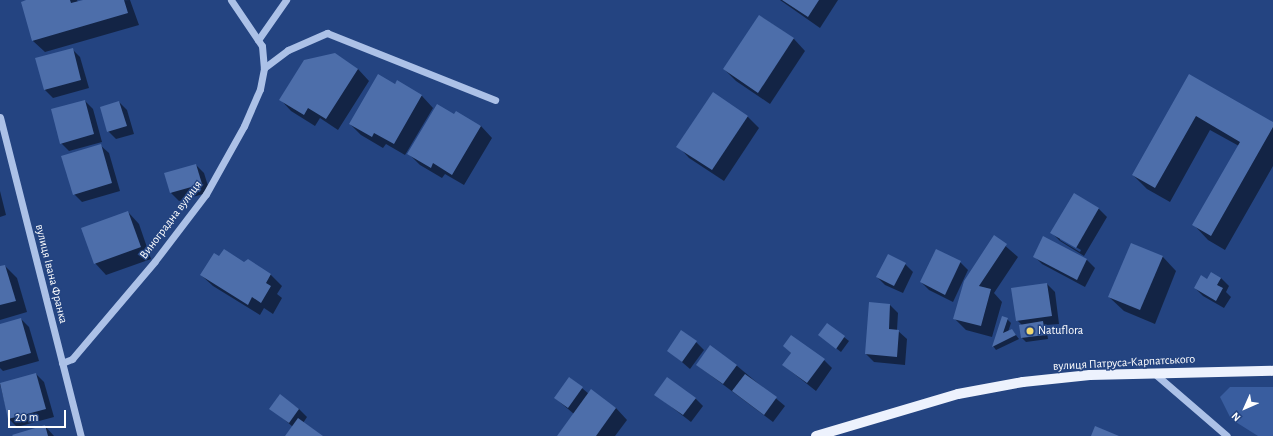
<!DOCTYPE html>
<meta charset="utf-8">
<style>
body{margin:0}
#map{position:relative;width:1273px;height:436px;overflow:hidden;background:#244481;font-family:"Alegreya Sans",sans-serif}
div>[style]{position:absolute}
[style*='--x']{left:calc(var(--x)*1px);top:calc(var(--y)*1px);width:calc(var(--w)*1px);rotate:calc(var(--a)*1deg)}
.green>*{inset:0;background:#395d9f}
.shadow>*{inset:0;background:#0007}
.building>*{inset:0;background:#4d6eaa}
.minor>*{height:7px;margin:-3.5px;padding:0 3.5px;transform-origin:3.5px;border-radius:3.5px;background:#acc1e7}
.major>*{height:10px;margin:-5px;padding:0 5px;transform-origin:5px;border-radius:5px;background:#edf2fd}
.dots>*{width:11px;height:11px;translate:-50% -50%;box-sizing:border-box;border:2px solid #244481;border-radius:50%}
span{translate:-50% -50%;white-space:nowrap;text-align:center;line-height:1.15;-webkit-text-stroke:3px #244481;paint-order:stroke}
.street-label{font-size:12px;color:#fff}
.poi-label{font-size:12px;color:#fff}
.left{translate:0 -50%;text-align:left}
.north{position:absolute;left:1225px;top:388px;width:40px;height:40px;-webkit-text-stroke:3px #244481;paint-order:stroke;rotate:225deg;font-size:11px;font-weight:700;line-height:16px;text-align:center;color:#fff}
.north::after{content:'';display:block;margin:auto;width:14px;height:18px;background:#fff;clip-path:polygon(50% 0,100% 100%,50% 72%,0 100%)}
.scale{position:absolute;left:8px;top:410px;width:58px;height:18px;box-sizing:border-box;border:2px solid #fff;border-top:0;padding-left:5px;font-size:12px;line-height:14px;white-space:nowrap;color:#fff;-webkit-text-stroke:3px #244481;paint-order:stroke}
</style>
<div id="map">
<div class="green">
<i style="clip-path:polygon(1230px 387px,1273px 387px,1273px 436px,1258px 436px,1231px 419px,1220px 397px)"></i>
</div>
<div class="shadow">
<i style="clip-path:polygon(30px 0,77px 0,78px 2px,130px 0,139px 25px,45px 52px,33px 41px,22px 2px)"></i>
<i style="clip-path:polygon(780px 0,838px 0,820px 28px)"></i>
<i style="clip-path:polygon(760px 16px,794px 39px,805px 51px,770px 104px,736px 81px,724px 69px)"></i>
<i style="clip-path:polygon(72px 49px,80px 57px,89px 88px,53px 98px,45px 90px)"></i>
<i style="clip-path:polygon(358px 69px,369px 81px,338px 130px,320px 118px,315px 126px,291px 111px,280px 99px)"></i>
<i style="clip-path:polygon(1190px 76px,1273px 123px,1273px 166px,1225px 250px,1208px 240px,1194px 225px,1239px 146px,1210px 130px,1170px 202px,1147px 189px,1133px 175px)"></i>
<i style="clip-path:polygon(397px 82px,422px 96px,433px 108px,405px 155px,386px 144px,383px 148px,361px 135px,350px 124px)"></i>
<i style="clip-path:polygon(85px 101px,93px 109px,102px 142px,69px 151px,61px 143px)"></i>
<i style="clip-path:polygon(119px 102px,127px 110px,134px 134px,116px 139px,108px 131px)"></i>
<i style="clip-path:polygon(454px 115px,481px 126px,492px 138px,464px 185px,445px 174px,442px 178px,420px 165px,409px 154px)"></i>
<i style="clip-path:polygon(747px 116px,759px 128px,724px 181px,689px 158px,678px 146px)"></i>
<i style="clip-path:polygon(100px 145px,109px 153px,120px 191px,82px 202px,74px 194px)"></i>
<i style="clip-path:polygon(196px 165px,204px 173px,210px 192px,179px 201px,171px 193px)"></i>
<i style="clip-path:polygon(0 191px,6px 215px,0 217px)"></i>
<i style="clip-path:polygon(evenodd,1074px 195px,1099px 209px,1107px 217px,1084px 256px,1060px 241px,1052px 233px,1074px 195px,1060px 238px,1081px 250px,1080px 252px,1060px 240px,1060px 238px)"></i>
<i style="clip-path:polygon(128px 212px,139px 224px,151px 259px,106px 275px,95px 263px)"></i>
<i style="clip-path:polygon(994px 236px,1018px 257px,994px 293px,1002px 302px,992px 337px,966px 330px,954px 318px)"></i>
<i style="clip-path:polygon(1044px 238px,1087px 260px,1095px 268px,1085px 287px,1042px 264px,1034px 256px)"></i>
<i style="clip-path:polygon(1162px 256px,1176px 271px,1155px 324px,1124px 311px,1109px 297px)"></i>
<i style="clip-path:polygon(220px 257px,270px 274px,282px 286px,277px 294px,282px 298px,273px 314px,264px 308px,260px 315px,213px 286px,201px 275px)"></i>
<i style="clip-path:polygon(960px 262px,968px 270px,953px 302px,929px 290px,921px 282px)"></i>
<i style="clip-path:polygon(905px 264px,913px 272px,903px 293px,885px 285px,877px 277px)"></i>
<i style="clip-path:polygon(5px 266px,17px 278px,27px 312px,0 320px,0 268px)"></i>
<i style="clip-path:polygon(1221px 278px,1229px 286px,1226px 292px,1231px 297px,1224px 308px,1203px 296px,1195px 288px,1208px 280px)"></i>
<i style="clip-path:polygon(1047px 284px,1055px 292px,1059px 324px,1046px 325px,1048px 339px,1026px 342px,1022px 338px,1022px 325px,1017px 320px)"></i>
<i style="clip-path:polygon(870px 304px,890px 305px,898px 313px,897px 330px,907px 339px,905px 365px,874px 362px,866px 354px)"></i>
<i style="clip-path:polygon(21px 319px,29px 327px,39px 361px,3px 371px,0 368px,0 325px)"></i>
<i style="clip-path:polygon(1007px 319px,1011px 323px,1008px 332px,1012px 330px,1019px 339px,996px 350px,993px 346px)"></i>
<i style="clip-path:polygon(827px 324px,849px 341px,841px 352px,819px 335px)"></i>
<i style="clip-path:polygon(696px 342px,704px 350px,690px 369px,668px 350px)"></i>
<i style="clip-path:polygon(784px 346px,824px 360px,832px 368px,816px 391px,783px 365px,792px 354px)"></i>
<i style="clip-path:polygon(697px 365px,736px 365px,785px 406px,773px 422px)"></i>
<i style="clip-path:polygon(36px 374px,44px 382px,54px 417px,17px 427px,9px 419px,0 384px)"></i>
<i style="clip-path:polygon(570px 378px,589px 394px,616px 408px,627px 420px,615px 436px,558px 436px,574px 414px,555px 398px)"></i>
<i style="clip-path:polygon(656px 395px,695px 398px,703px 406px,691px 422px)"></i>
<i style="clip-path:polygon(280px 396px,299px 409px,307px 417px,303px 423px,322px 436px,286px 436px,293px 427px,271px 408px)"></i>
<i style="clip-path:polygon(45px 426px,54px 436px,14px 436px)"></i>
</div>
<div class="building">
<i style="clip-path:polygon(26px 0,70px 0,71px 3px,83px 0,124px 0,128px 13px,32px 41px,21px 2px)"></i>
<i style="clip-path:polygon(782px 0,819px 0,808px 17px)"></i>
<i style="clip-path:polygon(759px 15px,794px 38px,758px 93px,723px 69px)"></i>
<i style="clip-path:polygon(73px 48px,81px 80px,44px 90px,35px 58px)"></i>
<i style="clip-path:polygon(335px 53px,358px 69px,326px 119px,308px 108px,304px 115px,279px 100px,304px 60px)"></i>
<i style="clip-path:polygon(378px 74px,395px 84px,397px 80px,422px 95px,394px 144px,374px 133px,372px 137px,349px 124px)"></i>
<i style="clip-path:polygon(1189px 74px,1273px 122px,1273px 127px,1211px 236px,1192px 225px,1240px 142px,1196px 116px,1155px 188px,1132px 175px)"></i>
<i style="clip-path:polygon(713px 92px,748px 116px,712px 170px,676px 147px)"></i>
<i style="clip-path:polygon(85px 100px,94px 134px,60px 144px,51px 109px)"></i>
<i style="clip-path:polygon(119px 101px,127px 126px,107px 132px,100px 107px)"></i>
<i style="clip-path:polygon(437px 104px,454px 114px,456px 111px,481px 126px,452px 175px,433px 163px,431px 168px,407px 154px)"></i>
<i style="clip-path:polygon(101px 144px,112px 183px,73px 195px,61px 156px)"></i>
<i style="clip-path:polygon(196px 164px,202px 184px,170px 193px,164px 173px)"></i>
<i style="clip-path:polygon(1074px 193px,1099px 208px,1076px 248px,1050px 233px)"></i>
<i style="clip-path:polygon(128px 211px,141px 247px,94px 264px,81px 228px)"></i>
<i style="clip-path:polygon(994px 235px,1007px 244px,979px 286px,991px 289px,981px 326px,953px 319px,964px 281px)"></i>
<i style="clip-path:polygon(1043px 236px,1087px 259px,1077px 280px,1033px 257px)"></i>
<i style="clip-path:polygon(1131px 243px,1163px 256px,1140px 310px,1108px 297px)"></i>
<i style="clip-path:polygon(224px 249px,244px 262px,248px 259px,271px 274px,266px 283px,271px 286px,261px 303px,252px 297px,248px 305px,200px 275px,214px 253px,219px 256px)"></i>
<i style="clip-path:polygon(936px 249px,961px 261px,945px 295px,920px 282px)"></i>
<i style="clip-path:polygon(888px 254px,906px 263px,894px 286px,876px 277px)"></i>
<i style="clip-path:polygon(5px 265px,16px 301px,0 305px,0 266px)"></i>
<i style="clip-path:polygon(1211px 272px,1221px 278px,1217px 285px,1223px 288px,1216px 301px,1194px 288px,1201px 275px,1207px 279px)"></i>
<i style="clip-path:polygon(1047px 283px,1052px 316px,1016px 321px,1011px 288px)"></i>
<i style="clip-path:polygon(869px 302px,890px 304px,889px 329px,899px 330px,897px 357px,865px 354px)"></i>
<i style="clip-path:polygon(1002px 316px,1008px 318px,1003px 333px,1012px 329px,1016px 335px,992px 347px)"></i>
<i style="clip-path:polygon(21px 318px,31px 353px,0 362px,0 324px)"></i>
<i style="clip-path:polygon(1043px 321px,1045px 335px,1021px 338px,1019px 325px)"></i>
<i style="clip-path:polygon(827px 323px,845px 336px,836px 349px,818px 335px)"></i>
<i style="clip-path:polygon(681px 330px,697px 341px,682px 362px,667px 351px)"></i>
<i style="clip-path:polygon(791px 335px,825px 359px,807px 383px,782px 365px,791px 353px,783px 346px)"></i>
<i style="clip-path:polygon(710px 345px,737px 365px,723px 384px,696px 365px)"></i>
<i style="clip-path:polygon(36px 373px,46px 409px,8px 419px,0 383px)"></i>
<i style="clip-path:polygon(745px 374px,777px 397px,764px 415px,732px 391px)"></i>
<i style="clip-path:polygon(569px 377px,583px 387px,568px 408px,554px 398px)"></i>
<i style="clip-path:polygon(667px 377px,696px 398px,683px 415px,654px 395px)"></i>
<i style="clip-path:polygon(591px 389px,616px 408px,596px 436px,557px 436px)"></i>
<i style="clip-path:polygon(280px 394px,299px 409px,289px 423px,269px 409px)"></i>
<i style="clip-path:polygon(298px 418px,323px 436px,285px 436px)"></i>
<i style="clip-path:polygon(45px 425px,48px 436px,13px 436px,12px 435px)"></i>
<i style="clip-path:polygon(1095px 426px,1119px 436px,1091px 436px)"></i>
</div>
<div class="minor">
<i style="--x:231;--y:0;--w:55;--a:56"></i>
<i style="--x:262;--y:46;--w:22;--a:85"></i>
<i style="--x:258;--y:40;--w:49;--a:-55"></i>
<i style="--x:0;--y:117;--w:329;--a:75.8"></i>
<i style="--x:62;--y:363;--w:11;--a:-22"></i>
<i style="--x:72;--y:359;--w:128;--a:-49.7"></i>
<i style="--x:155;--y:261;--w:84;--a:-52.7"></i>
<i style="--x:206;--y:194;--w:78;--a:-60.8"></i>
<i style="--x:244;--y:126;--w:40;--a:-66.6"></i>
<i style="--x:260;--y:89;--w:21;--a:-79"></i>
<i style="--x:264;--y:68;--w:30;--a:-37"></i>
<i style="--x:288;--y:50;--w:43;--a:-23.6"></i>
<i style="--x:327;--y:33;--w:181;--a:21.7"></i>
<i style="--x:1154;--y:373;--w:96;--a:40.8"></i>
</div>
<div class="major">
<i style="--x:816;--y:436;--w:148;--a:-16.5"></i>
<i style="--x:958;--y:394;--w:66;--a:-10.5"></i>
<i style="--x:1023;--y:382;--w:67;--a:-6"></i>
<i style="--x:1090;--y:375;--w:183;--a:-1.3"></i>
</div>
<div class="dots">
<i style="left:1030px;top:331px;background:#f1d870"></i>
</div>
<div class="street-label">
<span style="left:171px;top:220px;rotate:-53deg">Виноградна вулиця</span>
<span style="left:51px;top:274px;rotate:76deg">вулиця Івана Франка</span>
<span style="left:1124px;top:363px;rotate:-3deg">вулиця Патруса-Карпатського</span>
</div>
<div class="poi-label">
<span class="left" style="left:1038px;top:331px">Natuflora</span>
</div>
<div class="north">N</div>
<div class="scale">20 m</div>
</div>
